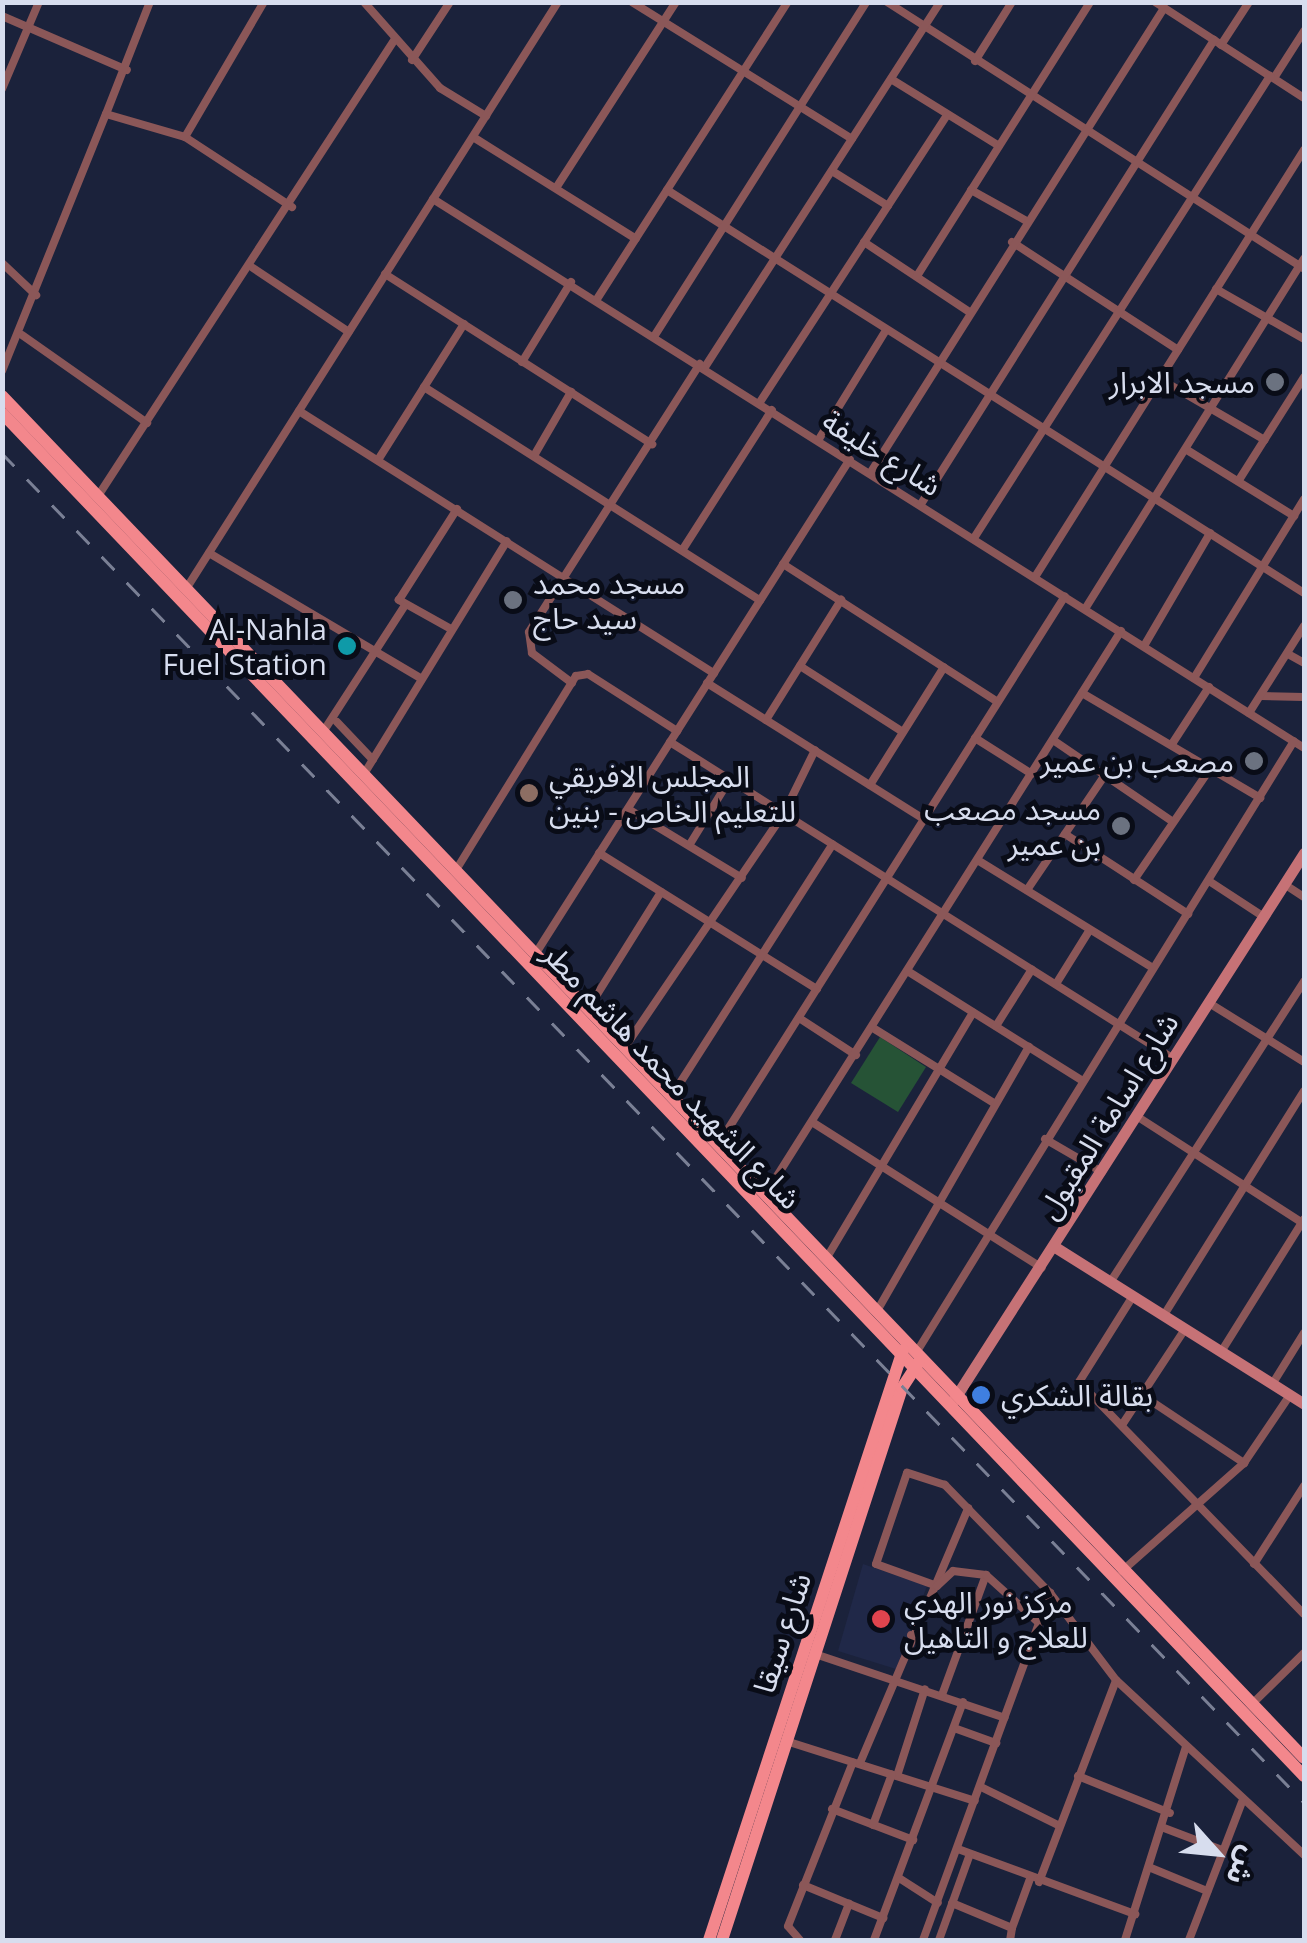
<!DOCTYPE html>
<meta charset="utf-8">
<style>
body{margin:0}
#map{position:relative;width:1307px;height:1943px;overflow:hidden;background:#1b223b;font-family:"Open Sans","Noto Sans Arabic",sans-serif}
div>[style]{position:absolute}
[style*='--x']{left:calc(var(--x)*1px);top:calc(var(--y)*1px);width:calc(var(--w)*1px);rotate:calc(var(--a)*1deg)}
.built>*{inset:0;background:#202848}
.green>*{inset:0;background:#265336}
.street>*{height:8px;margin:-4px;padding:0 4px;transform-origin:4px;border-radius:4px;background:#8b5758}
.secondary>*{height:11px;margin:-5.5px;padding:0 5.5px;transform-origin:5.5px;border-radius:5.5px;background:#c67276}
.primary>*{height:12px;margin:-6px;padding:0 6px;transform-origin:6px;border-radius:6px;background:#f3878c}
.rail>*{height:2.5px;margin-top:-1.25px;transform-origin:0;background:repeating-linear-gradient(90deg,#7a8095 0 18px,transparent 0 36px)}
.dots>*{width:28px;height:28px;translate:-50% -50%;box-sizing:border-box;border:5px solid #090c17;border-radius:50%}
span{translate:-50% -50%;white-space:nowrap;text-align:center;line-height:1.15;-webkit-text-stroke:10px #090c17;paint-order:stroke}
.poi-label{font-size:30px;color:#d7ddee}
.right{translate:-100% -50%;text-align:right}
.left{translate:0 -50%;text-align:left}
.street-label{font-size:30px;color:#d7ddee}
.frame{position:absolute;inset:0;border:5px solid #d7ddee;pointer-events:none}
.north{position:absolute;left:1167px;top:1803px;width:100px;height:100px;-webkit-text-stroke:8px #090c17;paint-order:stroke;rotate:117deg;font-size:28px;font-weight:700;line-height:40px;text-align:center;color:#d7ddee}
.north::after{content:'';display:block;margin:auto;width:35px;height:45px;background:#d7ddee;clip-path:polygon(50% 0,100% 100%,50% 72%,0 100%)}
</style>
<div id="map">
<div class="built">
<i style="clip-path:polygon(863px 1564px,927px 1586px,896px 1669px,838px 1651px)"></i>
</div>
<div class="green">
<i style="clip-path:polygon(880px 1037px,926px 1067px,898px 1112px,851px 1083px)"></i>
</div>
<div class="street">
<i style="--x:364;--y:2;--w:115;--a:48.5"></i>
<i style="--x:440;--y:88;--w:54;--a:31.3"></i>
<i style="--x:632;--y:2;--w:259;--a:31.9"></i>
<i style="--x:887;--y:2;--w:495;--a:32.6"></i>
<i style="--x:1155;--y:2;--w:177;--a:32.8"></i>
<i style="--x:2;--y:16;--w:136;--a:23.4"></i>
<i style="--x:1221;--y:45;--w:51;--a:-56.9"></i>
<i style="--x:412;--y:60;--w:69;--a:-56.8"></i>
<i style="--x:975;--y:61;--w:70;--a:-57.9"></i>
<i style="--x:1274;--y:78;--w:56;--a:-57.4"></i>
<i style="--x:891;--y:79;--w:127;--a:31.8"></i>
<i style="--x:2;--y:89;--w:95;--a:-67"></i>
<i style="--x:106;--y:114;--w:120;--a:-68.6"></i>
<i style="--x:185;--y:137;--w:128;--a:33.2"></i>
<i style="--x:473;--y:137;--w:192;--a:32"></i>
<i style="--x:832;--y:171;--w:66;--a:32"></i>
<i style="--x:556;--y:188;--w:221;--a:-57.2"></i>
<i style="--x:667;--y:190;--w:754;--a:32.32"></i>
<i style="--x:971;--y:190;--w:62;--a:29.1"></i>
<i style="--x:433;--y:199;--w:1030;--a:32.22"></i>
<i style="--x:864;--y:242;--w:125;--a:33.6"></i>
<i style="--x:1012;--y:242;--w:198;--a:33"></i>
<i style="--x:2;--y:263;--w:47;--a:43.3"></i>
<i style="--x:253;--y:268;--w:115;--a:33.7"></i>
<i style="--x:385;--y:274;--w:317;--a:32.5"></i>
<i style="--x:917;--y:276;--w:324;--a:-57.7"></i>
<i style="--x:1216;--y:289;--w:101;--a:29.6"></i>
<i style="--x:597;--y:299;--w:353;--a:-57.3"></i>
<i style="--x:22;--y:335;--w:153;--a:35.1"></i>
<i style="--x:655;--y:335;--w:394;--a:-57.6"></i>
<i style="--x:522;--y:362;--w:94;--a:-58.5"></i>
<i style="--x:705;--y:367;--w:434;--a:-57.2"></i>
<i style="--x:2;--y:371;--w:277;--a:-68"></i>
<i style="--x:106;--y:114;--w:82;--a:16.2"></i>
<i style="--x:185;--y:137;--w:156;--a:-59.7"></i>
<i style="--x:1160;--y:379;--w:121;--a:30.2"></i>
<i style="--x:424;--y:387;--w:398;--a:32.4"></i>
<i style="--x:760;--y:402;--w:343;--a:-56.9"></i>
<i style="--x:299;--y:411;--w:491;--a:32.3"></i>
<i style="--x:819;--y:439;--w:128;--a:-58.4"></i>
<i style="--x:1187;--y:450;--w:126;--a:31.7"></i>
<i style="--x:535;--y:454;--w:72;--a:-59.9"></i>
<i style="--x:378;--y:460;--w:161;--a:-57.7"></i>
<i style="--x:871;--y:472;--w:549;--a:-57.73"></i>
<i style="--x:1239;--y:480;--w:122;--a:-57.7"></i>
<i style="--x:98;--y:496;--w:545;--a:-56.98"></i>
<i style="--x:921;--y:504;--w:549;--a:-57.73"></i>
<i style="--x:974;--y:538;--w:549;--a:-57.35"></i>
<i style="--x:683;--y:549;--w:165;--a:-57.4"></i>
<i style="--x:209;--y:553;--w:247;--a:30.6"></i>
<i style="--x:783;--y:564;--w:255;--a:32.7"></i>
<i style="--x:1035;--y:577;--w:505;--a:-57.79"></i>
<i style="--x:186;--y:589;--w:695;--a:-57.64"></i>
<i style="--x:1085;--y:609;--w:413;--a:-58"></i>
<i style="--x:451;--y:629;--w:60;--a:-150.9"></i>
<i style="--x:399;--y:600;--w:108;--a:-57.5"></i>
<i style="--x:1144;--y:646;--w:131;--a:-59.7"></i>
<i style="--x:1288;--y:654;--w:18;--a:29"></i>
<i style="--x:800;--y:666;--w:122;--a:32.7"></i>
<i style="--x:1194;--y:678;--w:210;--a:-58.4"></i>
<i style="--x:572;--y:683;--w:50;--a:-143.1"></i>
<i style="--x:532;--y:653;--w:21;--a:-98"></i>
<i style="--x:529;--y:632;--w:318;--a:-57.5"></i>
<i style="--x:707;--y:683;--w:256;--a:32.1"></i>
<i style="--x:1082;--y:693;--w:207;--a:30.5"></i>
<i style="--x:1261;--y:696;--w:43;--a:1.3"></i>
<i style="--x:1249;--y:713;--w:103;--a:-57.7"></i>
<i style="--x:766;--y:720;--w:142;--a:-58"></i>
<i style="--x:337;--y:722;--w:52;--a:46.5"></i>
<i style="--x:323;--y:732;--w:149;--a:-57.1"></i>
<i style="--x:975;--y:738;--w:67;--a:32.3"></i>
<i style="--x:1053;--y:740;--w:145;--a:34.3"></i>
<i style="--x:670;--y:742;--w:595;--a:32.17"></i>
<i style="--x:1172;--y:744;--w:68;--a:-57"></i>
<i style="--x:364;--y:774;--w:273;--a:-58.5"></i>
<i style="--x:870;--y:785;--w:139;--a:-57.9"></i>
<i style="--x:628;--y:809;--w:133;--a:31.2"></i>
<i style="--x:1065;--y:834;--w:147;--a:33"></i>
<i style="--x:690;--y:844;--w:76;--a:-58.4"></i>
<i style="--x:599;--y:853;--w:257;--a:32"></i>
<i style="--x:979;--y:861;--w:204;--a:31.6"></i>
<i style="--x:456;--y:870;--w:228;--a:-58.3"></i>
<i style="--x:576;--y:676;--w:12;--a:-9"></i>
<i style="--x:588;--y:674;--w:106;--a:32.6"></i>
<i style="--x:1134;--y:880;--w:135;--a:-55.6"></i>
<i style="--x:1209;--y:881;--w:66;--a:33.2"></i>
<i style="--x:1284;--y:884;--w:24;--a:33"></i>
<i style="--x:1027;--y:890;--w:139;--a:-55.9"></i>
<i style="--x:536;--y:953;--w:585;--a:-57.56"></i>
<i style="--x:909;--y:972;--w:205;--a:32.1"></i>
<i style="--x:1056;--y:984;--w:62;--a:-58.1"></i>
<i style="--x:1209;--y:1003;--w:112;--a:31.8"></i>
<i style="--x:588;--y:1009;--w:138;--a:-58"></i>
<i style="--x:799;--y:1018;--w:68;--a:33"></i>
<i style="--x:996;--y:1026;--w:67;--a:-57.7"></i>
<i style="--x:873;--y:1028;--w:142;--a:31.8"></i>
<i style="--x:625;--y:1047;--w:283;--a:-55.8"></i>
<i style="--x:784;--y:813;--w:70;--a:-63.8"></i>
<i style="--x:671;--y:1097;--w:300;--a:-57.4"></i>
<i style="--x:1138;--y:1117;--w:197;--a:32.8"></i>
<i style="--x:812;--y:1122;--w:272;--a:32.4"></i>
<i style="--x:1045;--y:1139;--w:66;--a:30.1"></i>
<i style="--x:718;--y:1145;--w:649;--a:-57.7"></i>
<i style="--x:765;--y:1195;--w:667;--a:-57.74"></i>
<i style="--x:826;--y:1259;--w:287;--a:-59.2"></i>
<i style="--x:1111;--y:1281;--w:357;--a:-57.2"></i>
<i style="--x:1133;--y:1296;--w:102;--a:122.1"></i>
<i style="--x:1079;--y:1382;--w:323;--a:45.9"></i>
<i style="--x:877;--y:1311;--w:305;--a:-60.1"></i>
<i style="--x:1164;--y:1315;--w:264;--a:-58"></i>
<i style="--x:1221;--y:1352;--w:157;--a:-58"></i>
<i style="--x:916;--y:1353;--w:719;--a:-58.3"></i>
<i style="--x:1273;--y:1383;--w:59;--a:-58.2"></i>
<i style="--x:1142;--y:1395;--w:123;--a:33.7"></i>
<i style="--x:1122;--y:1425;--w:115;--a:-56.7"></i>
<i style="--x:1254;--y:1564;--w:93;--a:-57.3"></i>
<i style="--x:1122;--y:1571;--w:163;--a:-41.5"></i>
<i style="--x:1244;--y:1463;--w:82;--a:-55.9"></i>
<i style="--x:1050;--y:1593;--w:109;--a:52.8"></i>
<i style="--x:1116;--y:1680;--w:257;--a:42.9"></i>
<i style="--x:911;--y:1635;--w:49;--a:16.6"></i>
<i style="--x:815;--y:1654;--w:200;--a:18.6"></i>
<i style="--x:942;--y:1695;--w:128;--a:-69.9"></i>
<i style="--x:1252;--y:1704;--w:73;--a:-44.4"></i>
<i style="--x:954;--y:1728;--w:45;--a:19.7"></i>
<i style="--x:786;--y:1741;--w:198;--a:17.6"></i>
<i style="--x:860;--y:1763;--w:277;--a:-67"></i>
<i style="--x:897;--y:1776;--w:91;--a:-72.2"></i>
<i style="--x:1078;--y:1776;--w:99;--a:21.9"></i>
<i style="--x:981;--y:1787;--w:88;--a:26.3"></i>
<i style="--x:832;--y:1809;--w:87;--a:20.9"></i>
<i style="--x:873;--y:1825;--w:54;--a:-69.6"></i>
<i style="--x:1164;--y:1828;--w:62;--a:20.8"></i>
<i style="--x:958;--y:1849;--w:189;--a:20.2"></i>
<i style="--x:1151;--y:1868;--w:61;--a:22.3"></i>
<i style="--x:899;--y:1878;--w:46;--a:32.7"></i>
<i style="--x:1039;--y:1882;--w:216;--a:-69.1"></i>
<i style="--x:803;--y:1885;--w:87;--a:22.4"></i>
<i style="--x:952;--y:1903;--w:65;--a:22.6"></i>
<i style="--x:1012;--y:1928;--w:12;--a:99"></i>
<i style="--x:1012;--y:1928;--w:55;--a:-69.9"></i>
<i style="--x:800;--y:1940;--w:18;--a:-131"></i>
<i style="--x:788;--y:1926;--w:176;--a:-68.4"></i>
<i style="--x:835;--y:1940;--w:39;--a:-69"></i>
<i style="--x:874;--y:1940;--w:254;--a:-69.5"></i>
<i style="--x:923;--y:1940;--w:370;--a:-69.9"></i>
<i style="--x:1050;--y:1593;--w:151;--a:-134.2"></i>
<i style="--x:945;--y:1485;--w:40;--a:-162"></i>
<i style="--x:907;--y:1473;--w:96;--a:108.8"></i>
<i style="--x:876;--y:1564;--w:65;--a:19.8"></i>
<i style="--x:937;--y:1586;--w:22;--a:-43"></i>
<i style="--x:953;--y:1571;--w:33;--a:7"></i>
<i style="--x:986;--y:1575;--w:70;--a:42.1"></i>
<i style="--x:939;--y:1940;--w:91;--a:-70.2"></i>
<i style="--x:1125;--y:1940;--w:202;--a:-72.5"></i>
<i style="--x:1189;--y:1940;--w:148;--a:-69"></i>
</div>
<div class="secondary">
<i style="--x:1055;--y:1247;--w:294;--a:32.2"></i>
<i style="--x:953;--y:1401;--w:651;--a:-57.36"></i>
</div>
<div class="primary">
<i style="--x:2;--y:396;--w:1884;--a:46.29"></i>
<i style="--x:2;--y:413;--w:1885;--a:46.31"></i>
<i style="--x:709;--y:1940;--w:621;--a:-71.8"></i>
<i style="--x:722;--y:1940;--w:581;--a:-71.94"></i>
<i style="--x:902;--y:1388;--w:31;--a:-57"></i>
</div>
<div class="rail">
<i style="--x:2;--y:453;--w:1875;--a:46.02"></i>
</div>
<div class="dots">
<i style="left:1275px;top:382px;background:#6b7280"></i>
<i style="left:513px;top:600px;background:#6b7280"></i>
<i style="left:347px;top:646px;background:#0f9aa8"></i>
<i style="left:1254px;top:761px;background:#6b7280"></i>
<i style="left:529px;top:793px;background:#8d6e63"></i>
<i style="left:1121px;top:826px;background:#6b7280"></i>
<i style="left:981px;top:1395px;background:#3f7fe0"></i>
<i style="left:881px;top:1619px;background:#e0444e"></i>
</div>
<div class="poi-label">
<span class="right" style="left:1255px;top:382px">مسجد الابرار</span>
<span class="left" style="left:533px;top:600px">مسجد محمد<br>سيد حاج</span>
<span class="right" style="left:327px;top:646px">Al-Nahla<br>Fuel Station</span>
<span class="right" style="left:1234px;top:761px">مصعب بن عمير</span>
<span class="left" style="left:549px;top:793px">المجلس الافريقي<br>للتعليم الخاص - بنين</span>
<span class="right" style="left:1101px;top:826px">مسجد مصعب<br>بن عمير</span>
<span class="left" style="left:1001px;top:1395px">بقالة الشكري</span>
<span class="left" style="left:904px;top:1619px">مركز نور الهدي<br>للعلاج و التاهيل</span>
</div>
<div class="street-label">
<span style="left:882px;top:453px;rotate:32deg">شارع خليفة</span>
<span style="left:672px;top:1076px;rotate:46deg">شارع الشهيد محمد هاشم مطر</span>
<span style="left:1108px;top:1116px;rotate:-58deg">شارع اسامة المقبول</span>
<span style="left:782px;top:1633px;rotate:-72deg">شارع سيقا</span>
</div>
<div class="frame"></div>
<div class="north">ش</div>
</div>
